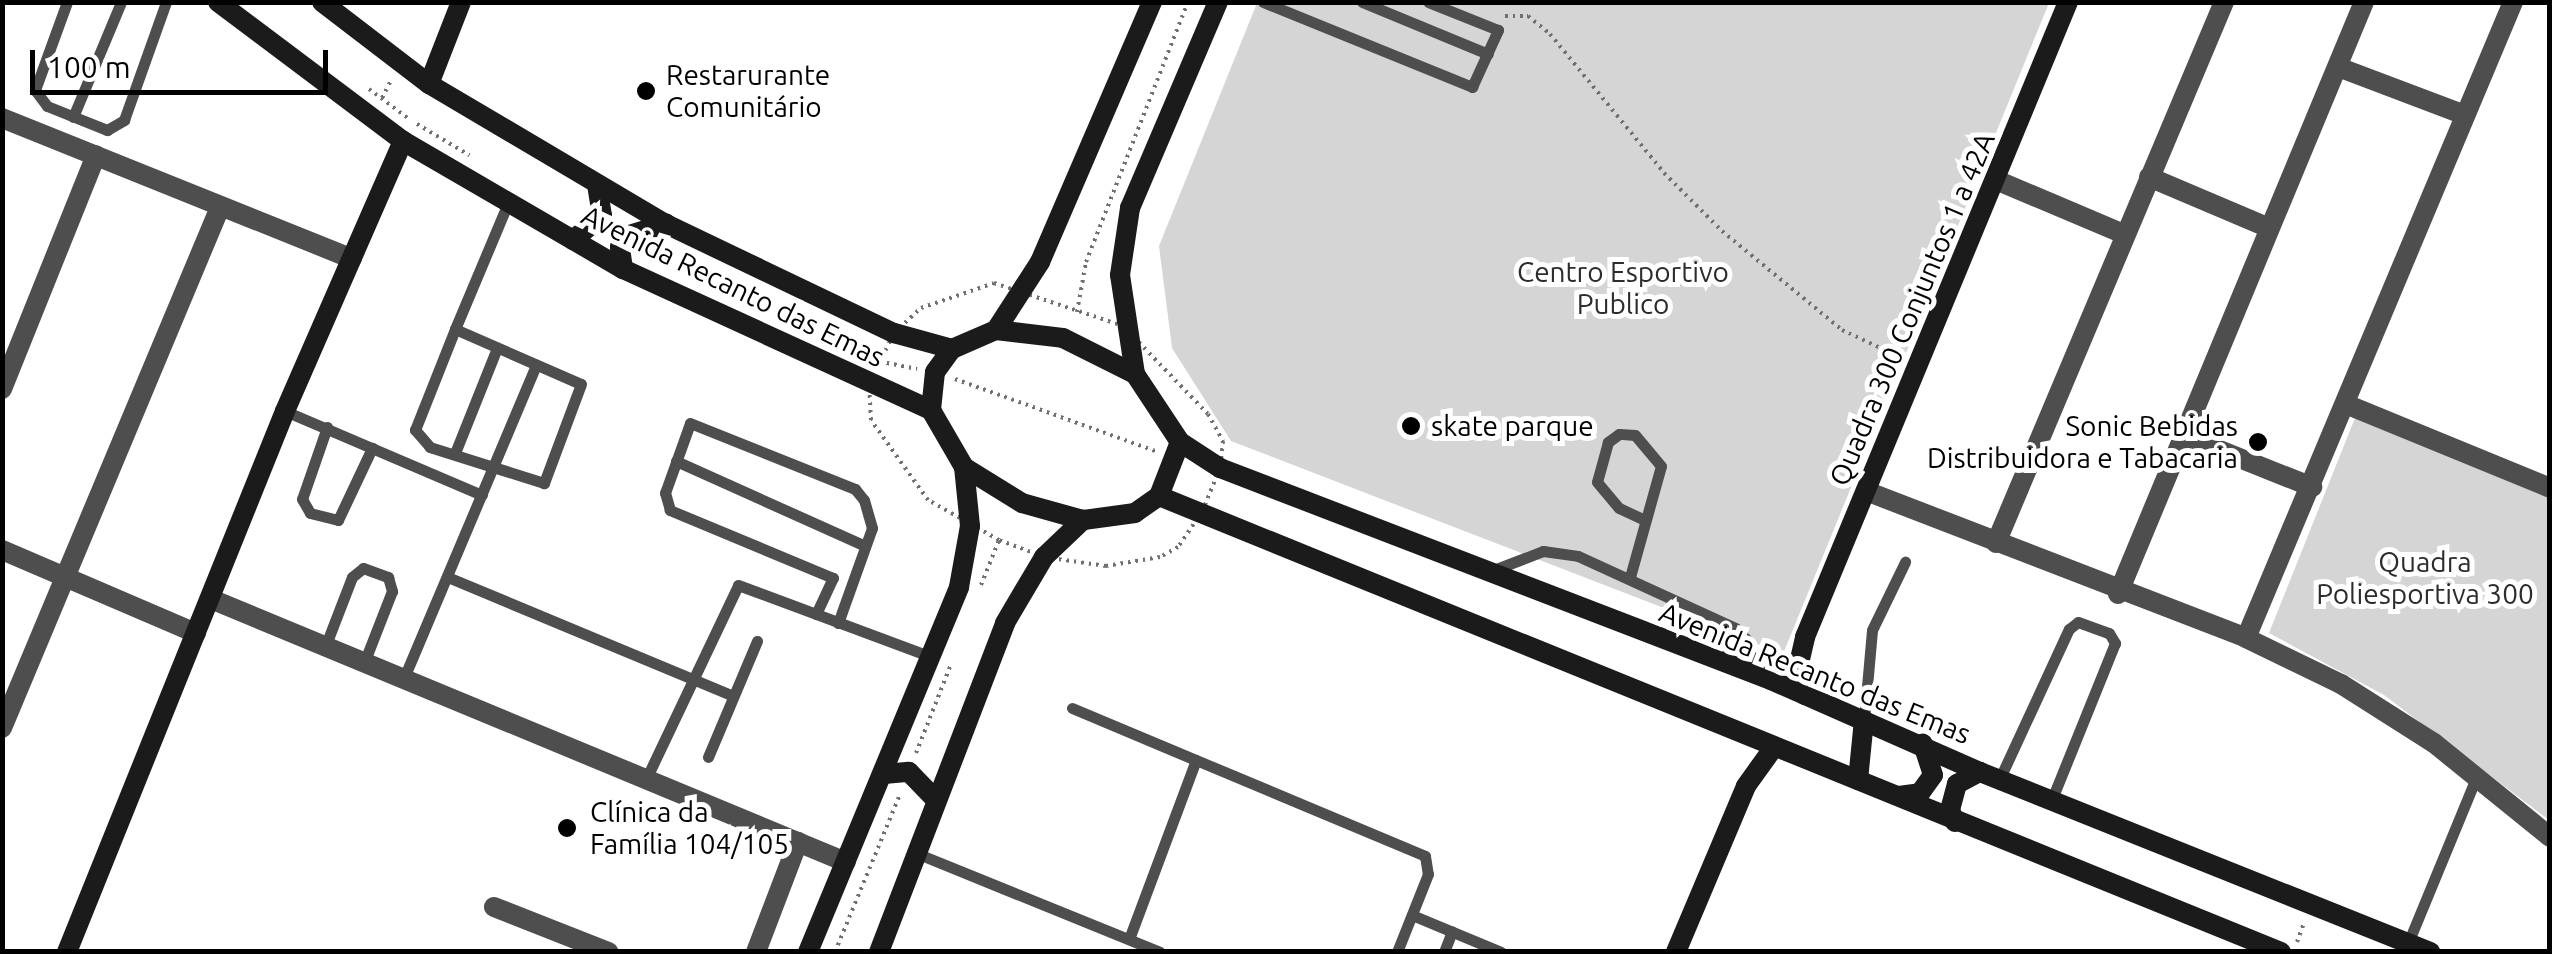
<!DOCTYPE html>
<meta charset="utf-8">
<style>
body{margin:0}
#map{position:relative;width:2552px;height:954px;overflow:hidden;background:#fff;font-family:Ubuntu,sans-serif}
div>[style]{position:absolute}
[style*='--x']{left:calc(var(--x)*1px);top:calc(var(--y)*1px);width:calc(var(--w)*1px);rotate:calc(var(--a)*1deg)}
.green>*{inset:0;background:#d5d5d5}
.path>*{height:4px;margin-top:-2px;transform-origin:0;background:repeating-linear-gradient(90deg,#707070 0 2.5px,transparent 0 7.5px)}
.lane>*{height:11px;margin:-5.5px;padding:0 5.5px;transform-origin:5.5px;border-radius:5.5px;background:#4e4e4e}
.street>*{height:20px;margin:-10px;padding:0 10px;transform-origin:10px;border-radius:10px;background:#4e4e4e}
.secondary>*{height:20px;margin:-10px;padding:0 10px;transform-origin:10px;border-radius:10px;background:#1b1b1b}
.dots>*{width:28px;height:28px;translate:-50% -50%;box-sizing:border-box;border:5px solid #fff;border-radius:50%}
span{translate:-50% -50%;white-space:nowrap;text-align:center;line-height:1.15;-webkit-text-stroke:10px #fff;paint-order:stroke}
.poi-label{font-size:28px;color:#000}
.left{translate:0 -50%;text-align:left}
.right{translate:-100% -50%;text-align:right}
.park-label{font-size:28px;color:#2c2c2c}
.street-label{font-size:28px;color:#000}
.frame{position:absolute;inset:0;border:5px solid #000;pointer-events:none}
.scale{position:absolute;left:30px;top:50px;width:298px;height:45px;box-sizing:border-box;border:5px solid #000;border-top:0;padding-left:12px;font-size:30px;line-height:35px;white-space:nowrap;color:#000;-webkit-text-stroke:8px #fff;paint-order:stroke}
</style>
<div id="map">
<div class="green">
<i style="clip-path:polygon(1257px 3px,2049px 3px,1783px 654px,1231px 441px,1172px 348px,1159px 246px)"></i>
<i style="clip-path:polygon(2355px 418px,2549px 498px,2549px 820px,2384px 695px,2269px 633px)"></i>
</div>
<div class="path">
<i style="--x:1505;--y:16;--w:23;--a:0"></i>
<i style="--x:1528;--y:16;--w:28;--a:39"></i>
<i style="--x:1550;--y:34;--w:180;--a:50.6"></i>
<i style="--x:1664;--y:173;--w:82;--a:45"></i>
<i style="--x:1722;--y:231;--w:156;--a:39.5"></i>
<i style="--x:1842;--y:330;--w:64;--a:25"></i>
<i style="--x:369;--y:89;--w:50;--a:36.9"></i>
<i style="--x:382;--y:98;--w:20;--a:-63"></i>
<i style="--x:417;--y:124;--w:61;--a:30.8"></i>
<i style="--x:994;--y:283;--w:136;--a:18.4"></i>
<i style="--x:1123;--y:326;--w:122;--a:46"></i>
<i style="--x:1208;--y:414;--w:31;--a:61"></i>
<i style="--x:1223;--y:441;--w:27;--a:96"></i>
<i style="--x:1220;--y:468;--w:48;--a:112.2"></i>
<i style="--x:1202;--y:512;--w:42;--a:124.4"></i>
<i style="--x:1178;--y:547;--w:21;--a:151"></i>
<i style="--x:1160;--y:557;--w:55;--a:170.5"></i>
<i style="--x:1106;--y:566;--w:63;--a:-171.7"></i>
<i style="--x:1044;--y:557;--w:48;--a:-159.3"></i>
<i style="--x:999;--y:540;--w:81;--a:-150.6"></i>
<i style="--x:928;--y:500;--w:98;--a:-125.5"></i>
<i style="--x:871;--y:420;--w:36;--a:-93"></i>
<i style="--x:869;--y:384;--w:57;--a:-63.9"></i>
<i style="--x:894;--y:333;--w:37;--a:-43"></i>
<i style="--x:921;--y:308;--w:77;--a:-18.9"></i>
<i style="--x:1077;--y:312;--w:51;--a:-79.8"></i>
<i style="--x:1086;--y:262;--w:279;--a:-68.6"></i>
<i style="--x:872;--y:360;--w:46;--a:11.3"></i>
<i style="--x:955;--y:379;--w:216;--a:19.8"></i>
<i style="--x:981;--y:585;--w:48;--a:-68.2"></i>
<i style="--x:916;--y:753;--w:96;--a:-68.5"></i>
<i style="--x:2297;--y:942;--w:20;--a:-70"></i>
<i style="--x:835;--y:952;--w:171;--a:-67.6"></i>
</div>
<div class="lane">
<i style="--x:67;--y:2;--w:94;--a:110"></i>
<i style="--x:35;--y:90;--w:20;--a:53"></i>
<i style="--x:47;--y:106;--w:65;--a:21.8"></i>
<i style="--x:107;--y:130;--w:20;--a:-30"></i>
<i style="--x:124;--y:120;--w:125;--a:-70.4"></i>
<i style="--x:1263;--y:2;--w:226;--a:22.1"></i>
<i style="--x:1472;--y:87;--w:63;--a:-65.5"></i>
<i style="--x:1498;--y:30;--w:75;--a:-158.2"></i>
<i style="--x:1362;--y:2;--w:136;--a:22.4"></i>
<i style="--x:73;--y:117;--w:125;--a:-67.3"></i>
<i style="--x:455;--y:329;--w:137;--a:23.6"></i>
<i style="--x:581;--y:384;--w:106;--a:110.5"></i>
<i style="--x:544;--y:483;--w:120;--a:-162.5"></i>
<i style="--x:430;--y:447;--w:23;--a:-131"></i>
<i style="--x:415;--y:430;--w:109;--a:-68.4"></i>
<i style="--x:455;--y:329;--w:137;--a:-67.2"></i>
<i style="--x:285;--y:411;--w:214;--a:23.1"></i>
<i style="--x:327;--y:427;--w:76;--a:109.1"></i>
<i style="--x:302;--y:499;--w:16;--a:60"></i>
<i style="--x:310;--y:513;--w:29;--a:14"></i>
<i style="--x:338;--y:520;--w:80;--a:-64.7"></i>
<i style="--x:455;--y:453;--w:113;--a:-68.2"></i>
<i style="--x:676;--y:461;--w:207;--a:24.2"></i>
<i style="--x:1491;--y:571;--w:56;--a:-21"></i>
<i style="--x:1543;--y:551;--w:35;--a:8"></i>
<i style="--x:1578;--y:556;--w:173;--a:24.6"></i>
<i style="--x:1735;--y:628;--w:16;--a:45"></i>
<i style="--x:1746;--y:639;--w:37;--a:73"></i>
<i style="--x:1630;--y:577;--w:115;--a:-74.4"></i>
<i style="--x:1661;--y:466;--w:40;--a:-130"></i>
<i style="--x:1635;--y:435;--w:16;--a:-176"></i>
<i style="--x:1619;--y:434;--w:14;--a:144"></i>
<i style="--x:1608;--y:442;--w:41;--a:105.4"></i>
<i style="--x:1597;--y:482;--w:34;--a:50"></i>
<i style="--x:1619;--y:508;--w:29;--a:25"></i>
<i style="--x:450;--y:578;--w:307;--a:22.6"></i>
<i style="--x:816;--y:614;--w:40;--a:-65"></i>
<i style="--x:833;--y:578;--w:177;--a:-157.4"></i>
<i style="--x:670;--y:510;--w:18;--a:-106"></i>
<i style="--x:665;--y:493;--w:74;--a:-70.3"></i>
<i style="--x:690;--y:423;--w:178;--a:21.8"></i>
<i style="--x:855;--y:489;--w:14;--a:51"></i>
<i style="--x:864;--y:500;--w:29;--a:74"></i>
<i style="--x:872;--y:528;--w:101;--a:109.7"></i>
<i style="--x:325;--y:647;--w:75;--a:-68.9"></i>
<i style="--x:352;--y:577;--w:14;--a:-39"></i>
<i style="--x:363;--y:568;--w:27;--a:20"></i>
<i style="--x:388;--y:577;--w:15;--a:74"></i>
<i style="--x:392;--y:591;--w:77;--a:111.3"></i>
<i style="--x:403;--y:680;--w:342;--a:-67.1"></i>
<i style="--x:1072;--y:708;--w:134;--a:22.8"></i>
<i style="--x:1864;--y:720;--w:90;--a:-84.9"></i>
<i style="--x:1872;--y:630;--w:76;--a:-64.1"></i>
<i style="--x:708;--y:757;--w:126;--a:-67.1"></i>
<i style="--x:647;--y:777;--w:212;--a:-64.6"></i>
<i style="--x:738;--y:585;--w:207;--a:20.4"></i>
<i style="--x:2000;--y:778;--w:164;--a:-65.2"></i>
<i style="--x:2069;--y:629;--w:11;--a:-38"></i>
<i style="--x:2078;--y:622;--w:33;--a:20"></i>
<i style="--x:2109;--y:633;--w:12;--a:59"></i>
<i style="--x:2115;--y:643;--w:168;--a:112"></i>
<i style="--x:916;--y:853;--w:263;--a:22.1"></i>
<i style="--x:1412;--y:915;--w:96;--a:22.6"></i>
<i style="--x:1129;--y:939;--w:191;--a:-69.5"></i>
<i style="--x:1196;--y:760;--w:248;--a:22.7"></i>
<i style="--x:1425;--y:856;--w:18;--a:81"></i>
<i style="--x:1428;--y:874;--w:84;--a:111.7"></i>
<i style="--x:2408;--y:943;--w:178;--a:-67.6"></i>
<i style="--x:1444;--y:952;--w:22;--a:-69"></i>
</div>
<div class="street">
<i style="--x:2338;--y:67;--w:136;--a:20.7"></i>
<i style="--x:2;--y:118;--w:377;--a:21.9"></i>
<i style="--x:2149;--y:177;--w:130;--a:23"></i>
<i style="--x:1996;--y:180;--w:139;--a:22.9"></i>
<i style="--x:2;--y:389;--w:252;--a:-68.1"></i>
<i style="--x:2348;--y:405;--w:218;--a:22.3"></i>
<i style="--x:2187;--y:437;--w:135;--a:21.8"></i>
<i style="--x:1866;--y:491;--w:407;--a:21.1"></i>
<i style="--x:2246;--y:638;--w:106;--a:25.8"></i>
<i style="--x:2341;--y:684;--w:110;--a:32.4"></i>
<i style="--x:2434;--y:743;--w:149;--a:39"></i>
<i style="--x:1996;--y:543;--w:587;--a:-67.15"></i>
<i style="--x:2;--y:550;--w:211;--a:23.2"></i>
<i style="--x:2118;--y:594;--w:641;--a:-67.44"></i>
<i style="--x:211;--y:599;--w:687;--a:22.5"></i>
<i style="--x:2246;--y:638;--w:690;--a:-67.23"></i>
<i style="--x:2;--y:728;--w:565;--a:-67.29"></i>
<i style="--x:494;--y:907;--w:123;--a:21.5"></i>
<i style="--x:756;--y:952;--w:118;--a:-69.1"></i>
</div>
<div class="secondary">
<i style="--x:218;--y:2;--w:231;--a:36.9"></i>
<i style="--x:403;--y:141;--w:255;--a:30.2"></i>
<i style="--x:623;--y:269;--w:339;--a:24.6"></i>
<i style="--x:322;--y:2;--w:135;--a:37.5"></i>
<i style="--x:429;--y:84;--w:275;--a:30.6"></i>
<i style="--x:666;--y:224;--w:253;--a:25.6"></i>
<i style="--x:894;--y:333;--w:60;--a:15.4"></i>
<i style="--x:429;--y:84;--w:88;--a:-68.7"></i>
<i style="--x:573;--y:240;--w:38;--a:-40"></i>
<i style="--x:602;--y:216;--w:31;--a:-99"></i>
<i style="--x:623;--y:269;--w:22;--a:-98"></i>
<i style="--x:620;--y:247;--w:15;--a:-53"></i>
<i style="--x:629;--y:235;--w:39;--a:-17"></i>
<i style="--x:996;--y:330;--w:67;--a:6.8"></i>
<i style="--x:1063;--y:338;--w:80;--a:26.6"></i>
<i style="--x:1135;--y:374;--w:82;--a:56.5"></i>
<i style="--x:1180;--y:442;--w:58;--a:111.3"></i>
<i style="--x:1159;--y:496;--w:29;--a:145"></i>
<i style="--x:1135;--y:513;--w:52;--a:172.3"></i>
<i style="--x:1083;--y:520;--w:63;--a:-164.4"></i>
<i style="--x:1022;--y:503;--w:68;--a:-148.2"></i>
<i style="--x:964;--y:467;--w:66;--a:-120.1"></i>
<i style="--x:931;--y:410;--w:38;--a:-84"></i>
<i style="--x:935;--y:372;--w:29;--a:-54"></i>
<i style="--x:952;--y:349;--w:48;--a:-23.4"></i>
<i style="--x:996;--y:330;--w:81;--a:-57.1"></i>
<i style="--x:1040;--y:262;--w:283;--a:-66.7"></i>
<i style="--x:1135;--y:374;--w:100;--a:-98.6"></i>
<i style="--x:1120;--y:275;--w:68;--a:-81.5"></i>
<i style="--x:1130;--y:208;--w:224;--a:-66.9"></i>
<i style="--x:1180;--y:442;--w:48;--a:33"></i>
<i style="--x:1220;--y:468;--w:590;--a:21.04"></i>
<i style="--x:1771;--y:680;--w:228;--a:23.8"></i>
<i style="--x:1980;--y:772;--w:485;--a:21.8"></i>
<i style="--x:1159;--y:496;--w:1211;--a:22.12"></i>
<i style="--x:1805;--y:695;--w:28;--a:-105"></i>
<i style="--x:1798;--y:668;--w:32;--a:-77"></i>
<i style="--x:1805;--y:637;--w:687;--a:-67.5"></i>
<i style="--x:884;--y:774;--w:25;--a:-5"></i>
<i style="--x:909;--y:772;--w:39;--a:46"></i>
<i style="--x:1858;--y:780;--w:60;--a:-84.3"></i>
<i style="--x:1899;--y:796;--w:21;--a:-8"></i>
<i style="--x:1920;--y:793;--w:22;--a:-54"></i>
<i style="--x:1933;--y:775;--w:33;--a:-108"></i>
<i style="--x:1955;--y:822;--w:13;--a:-113"></i>
<i style="--x:1950;--y:810;--w:27;--a:-75"></i>
<i style="--x:1957;--y:784;--w:26;--a:-28"></i>
<i style="--x:67;--y:952;--w:583;--a:-68.05"></i>
<i style="--x:285;--y:411;--w:295;--a:-66.4"></i>
<i style="--x:808;--y:952;--w:395;--a:-67.5"></i>
<i style="--x:959;--y:587;--w:62;--a:-79.8"></i>
<i style="--x:970;--y:526;--w:59;--a:-95.8"></i>
<i style="--x:879;--y:952;--w:352;--a:-69"></i>
<i style="--x:1005;--y:623;--w:77;--a:-59.4"></i>
<i style="--x:1044;--y:557;--w:54;--a:-43.5"></i>
<i style="--x:1676;--y:952;--w:180;--a:-67.1"></i>
<i style="--x:1746;--y:786;--w:48;--a:-54.3"></i>
</div>
<div class="dots">
<i style="left:646px;top:91px;background:#000"></i>
<i style="left:1411px;top:426px;background:#000"></i>
<i style="left:2258px;top:442px;background:#000"></i>
<i style="left:567px;top:828px;background:#000"></i>
</div>
<div class="poi-label">
<span class="left" style="left:666px;top:91px">Restarurante<br>Comunitário</span>
<span class="left" style="left:1431px;top:426px">skate parque</span>
<span class="right" style="left:2238px;top:442px">Sonic Bebidas<br>Distribuidora e Tabacaria</span>
<span class="left" style="left:590px;top:828px">Clínica da<br>Família 104/105</span>
</div>
<div class="park-label">
<span style="left:1623px;top:288px">Centro Esportivo<br>Publico</span>
<span style="left:2425px;top:578px">Quadra<br>Poliesportiva 300</span>
</div>
<div class="street-label">
<span style="left:733px;top:286px;rotate:26deg">Avenida Recanto das Emas</span>
<span style="left:1912px;top:309px;rotate:-67deg">Quadra 300 Conjuntos 1 a 42A</span>
<span style="left:1815px;top:673px;rotate:22deg">Avenida Recanto das Emas</span>
</div>
<div class="frame"></div>
<div class="scale">100 m</div>
</div>
